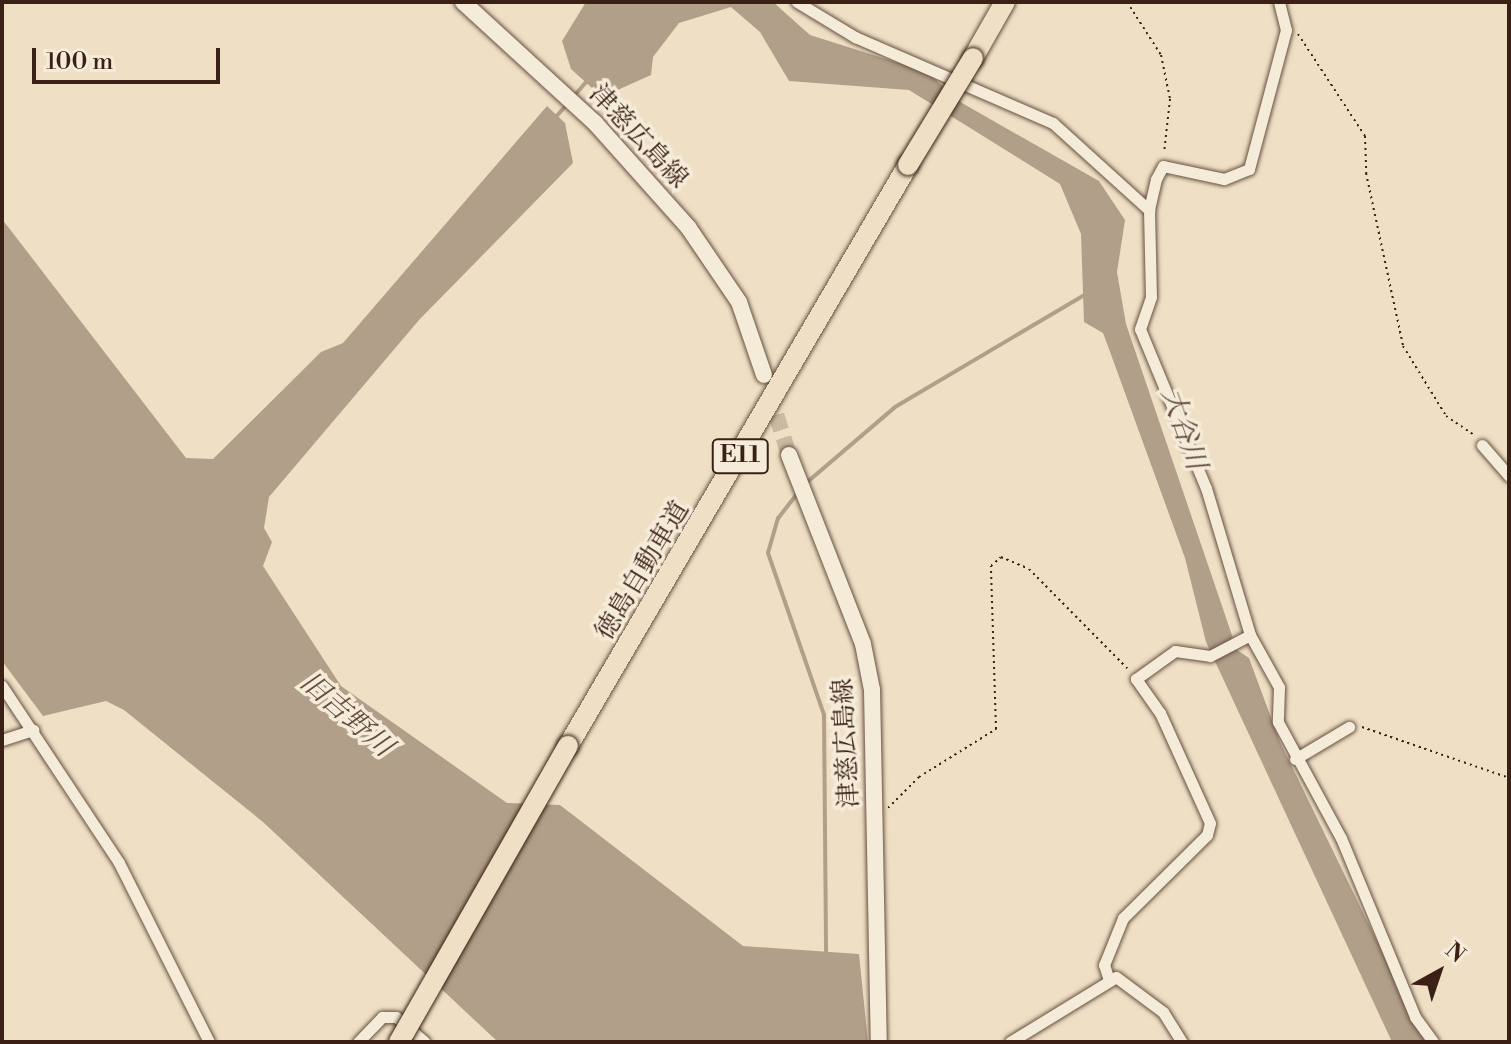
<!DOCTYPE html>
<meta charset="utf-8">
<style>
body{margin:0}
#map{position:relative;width:1511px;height:1044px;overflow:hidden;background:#efe0c5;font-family:"Libre Bodoni","Noto Serif JP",serif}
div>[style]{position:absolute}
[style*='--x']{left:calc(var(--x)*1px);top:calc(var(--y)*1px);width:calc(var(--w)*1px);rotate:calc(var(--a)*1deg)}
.water>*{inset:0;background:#b19f89}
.stream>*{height:4px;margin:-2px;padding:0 2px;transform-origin:2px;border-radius:2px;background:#b19f89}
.secondary-tunnel>*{height:16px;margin-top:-8px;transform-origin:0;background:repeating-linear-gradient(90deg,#cbbaa2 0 16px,transparent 0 24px)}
.path>*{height:2px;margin-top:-1px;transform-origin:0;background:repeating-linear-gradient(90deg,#3a2015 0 2px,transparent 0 6px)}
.roads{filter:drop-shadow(0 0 2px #675041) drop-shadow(0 0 2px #675041)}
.minor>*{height:11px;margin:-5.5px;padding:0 5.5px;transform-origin:5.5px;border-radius:5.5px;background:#f5ebd9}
.secondary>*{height:16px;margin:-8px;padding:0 8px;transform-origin:8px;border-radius:8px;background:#f5ebd9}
.motorway>*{height:20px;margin:-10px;padding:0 10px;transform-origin:10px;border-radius:10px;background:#efe0c5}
.bridges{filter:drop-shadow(0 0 2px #3a2015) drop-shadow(0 0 2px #3a2015)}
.motorway-bridge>*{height:20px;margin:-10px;padding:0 10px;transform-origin:10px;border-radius:10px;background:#efe0c5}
span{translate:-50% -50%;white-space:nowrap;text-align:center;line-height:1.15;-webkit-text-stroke:7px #f5ebd9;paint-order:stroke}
.shield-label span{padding:2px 6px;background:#f5ebd9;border:2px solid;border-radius:6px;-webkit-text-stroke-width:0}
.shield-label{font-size:24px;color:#3a2015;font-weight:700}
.street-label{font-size:26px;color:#3a2015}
.water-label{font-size:28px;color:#644c3e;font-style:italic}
.frame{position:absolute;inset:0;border:4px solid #3a2015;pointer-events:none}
.north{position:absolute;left:1399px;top:932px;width:80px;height:80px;-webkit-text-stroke:6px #f5ebd9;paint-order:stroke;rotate:40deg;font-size:22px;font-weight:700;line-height:32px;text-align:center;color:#3a2015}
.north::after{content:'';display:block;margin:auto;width:28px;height:36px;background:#3a2015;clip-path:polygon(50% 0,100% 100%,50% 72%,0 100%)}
.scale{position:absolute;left:32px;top:48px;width:188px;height:36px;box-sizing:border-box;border:4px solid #3a2015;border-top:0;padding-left:10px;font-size:24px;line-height:28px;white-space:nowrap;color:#3a2015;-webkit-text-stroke:6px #f5ebd9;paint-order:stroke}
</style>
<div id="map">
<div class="water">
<i style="clip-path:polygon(586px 2px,773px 2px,810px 35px,927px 72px,962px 103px,1099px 181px,1125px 220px,1117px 272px,1126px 324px,1237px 650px,1249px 658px,1280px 742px,1426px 1042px,1392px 1042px,1206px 642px,1185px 558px,1109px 349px,1103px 333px,1084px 322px,1081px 234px,1060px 184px,909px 90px,789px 81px,760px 32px,731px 7px,679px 23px,653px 57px,651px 75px,602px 97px,571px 69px,562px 41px)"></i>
<i style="clip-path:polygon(547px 106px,565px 123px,573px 163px,419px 320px,269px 497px,264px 528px,272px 542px,263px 566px,341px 686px,507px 803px,560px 805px,743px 946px,859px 954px,868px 1042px,498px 1042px,263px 822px,124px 710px,106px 701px,43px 716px,2px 661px,2px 219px,186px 458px,213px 459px,321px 352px,343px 343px)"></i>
</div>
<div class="stream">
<i style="--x:574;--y:96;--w:23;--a:-49"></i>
<i style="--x:555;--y:118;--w:20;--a:-49"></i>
<i style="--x:805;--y:484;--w:118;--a:-40.5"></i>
<i style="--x:895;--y:407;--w:224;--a:-30.6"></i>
<i style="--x:797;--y:494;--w:31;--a:128"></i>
<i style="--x:778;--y:518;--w:36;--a:106"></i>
<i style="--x:768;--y:553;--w:171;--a:70.9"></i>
<i style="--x:824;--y:715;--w:240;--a:89.5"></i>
</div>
<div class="secondary-tunnel">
<i style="--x:769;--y:392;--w:66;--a:72.4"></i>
</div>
<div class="path">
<i style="--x:1127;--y:2;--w:63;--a:57.3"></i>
<i style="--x:1161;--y:55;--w:45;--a:78.4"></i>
<i style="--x:1170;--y:99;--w:54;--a:96.3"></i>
<i style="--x:1298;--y:34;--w:122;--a:56.7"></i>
<i style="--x:1365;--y:136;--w:37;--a:88"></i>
<i style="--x:1366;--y:173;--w:177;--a:77.9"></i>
<i style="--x:1403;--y:346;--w:82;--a:58.4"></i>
<i style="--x:1446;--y:416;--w:34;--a:34"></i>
<i style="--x:1362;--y:727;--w:156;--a:19.1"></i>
<i style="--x:888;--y:808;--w:44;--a:-45"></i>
<i style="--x:919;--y:777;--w:91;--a:-31.9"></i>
<i style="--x:996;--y:729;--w:163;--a:-91.8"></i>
<i style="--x:991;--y:566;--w:13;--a:-42"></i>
<i style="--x:1001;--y:557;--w:30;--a:23"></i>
<i style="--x:1029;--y:569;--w:141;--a:45.3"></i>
</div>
<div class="roads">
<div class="minor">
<i style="--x:797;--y:2;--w:68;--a:31.1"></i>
<i style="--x:855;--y:37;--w:216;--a:23.5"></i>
<i style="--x:1053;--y:123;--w:130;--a:42.2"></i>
<i style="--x:1279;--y:2;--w:29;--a:76"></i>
<i style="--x:1286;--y:30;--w:144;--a:104.9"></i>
<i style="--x:1249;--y:169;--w:27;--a:158"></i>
<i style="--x:1224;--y:179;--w:62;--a:-168"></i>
<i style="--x:1163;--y:166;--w:15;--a:118"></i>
<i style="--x:1156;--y:179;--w:32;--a:103"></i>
<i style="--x:1149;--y:210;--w:87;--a:88.7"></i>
<i style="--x:1151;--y:297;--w:34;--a:109"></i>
<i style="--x:1140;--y:329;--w:172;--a:67.5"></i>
<i style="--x:1206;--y:488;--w:153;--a:73.3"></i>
<i style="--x:1250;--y:635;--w:60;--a:60.9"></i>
<i style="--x:1279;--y:687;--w:35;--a:92"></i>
<i style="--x:1278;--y:722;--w:132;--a:61.5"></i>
<i style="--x:1341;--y:838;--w:194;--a:67.5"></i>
<i style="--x:1415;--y:1017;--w:31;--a:54"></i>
<i style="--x:1482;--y:445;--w:41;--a:48.9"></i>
<i style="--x:2;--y:686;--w:212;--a:56.5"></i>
<i style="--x:119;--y:863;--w:200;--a:63.3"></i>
<i style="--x:2;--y:740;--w:33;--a:-18"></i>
<i style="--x:1295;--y:759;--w:63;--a:-30.7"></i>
<i style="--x:1108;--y:977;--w:13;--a:-108"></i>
<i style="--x:1104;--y:965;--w:51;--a:-68"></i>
<i style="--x:1123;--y:918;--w:118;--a:-44.7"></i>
<i style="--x:1207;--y:835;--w:12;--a:-76"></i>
<i style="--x:1210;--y:823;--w:121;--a:-114.4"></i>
<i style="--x:1160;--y:713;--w:42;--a:-125.2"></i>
<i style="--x:1136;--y:679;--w:48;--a:-35.7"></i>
<i style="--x:1175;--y:651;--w:35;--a:8"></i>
<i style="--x:1210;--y:656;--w:45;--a:-27.7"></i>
<i style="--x:358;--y:1042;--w:35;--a:-46"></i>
<i style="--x:382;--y:1017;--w:14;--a:0"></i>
<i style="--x:396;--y:1017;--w:38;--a:41"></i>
<i style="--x:1010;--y:1042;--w:124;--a:-31.5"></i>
<i style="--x:1116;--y:977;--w:59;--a:36.7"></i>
<i style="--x:1163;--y:1012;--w:36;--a:58"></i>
</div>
<div class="secondary">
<i style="--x:463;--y:2;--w:179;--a:42.5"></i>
<i style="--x:595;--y:123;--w:140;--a:48.2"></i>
<i style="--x:688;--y:227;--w:91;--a:55.8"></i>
<i style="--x:739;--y:302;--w:77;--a:71.1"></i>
<i style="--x:789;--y:455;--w:203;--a:68.6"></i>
<i style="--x:863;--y:644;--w:47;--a:78.9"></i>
<i style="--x:872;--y:690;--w:352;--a:88.9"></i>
</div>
<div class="motorway">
<i style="--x:973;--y:58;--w:64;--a:-60.3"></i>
<i style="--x:568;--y:746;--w:673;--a:-59.66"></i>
</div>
</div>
<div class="bridges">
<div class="motorway-bridge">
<i style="--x:908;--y:165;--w:125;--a:-58.7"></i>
<i style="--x:399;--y:1042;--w:341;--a:-60.3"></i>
</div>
</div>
<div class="shield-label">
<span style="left:740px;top:456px">E11</span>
</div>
<div class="street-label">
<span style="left:638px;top:137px;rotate:47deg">津慈広島線</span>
<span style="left:643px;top:571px;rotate:-59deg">徳島自動車道</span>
<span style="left:847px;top:743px;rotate:-93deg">津慈広島線</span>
</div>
<div class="water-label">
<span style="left:1183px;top:429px;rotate:71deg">大谷川</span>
<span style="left:346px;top:715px;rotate:41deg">旧吉野川</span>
</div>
<div class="frame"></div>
<div class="north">N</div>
<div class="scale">100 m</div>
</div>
